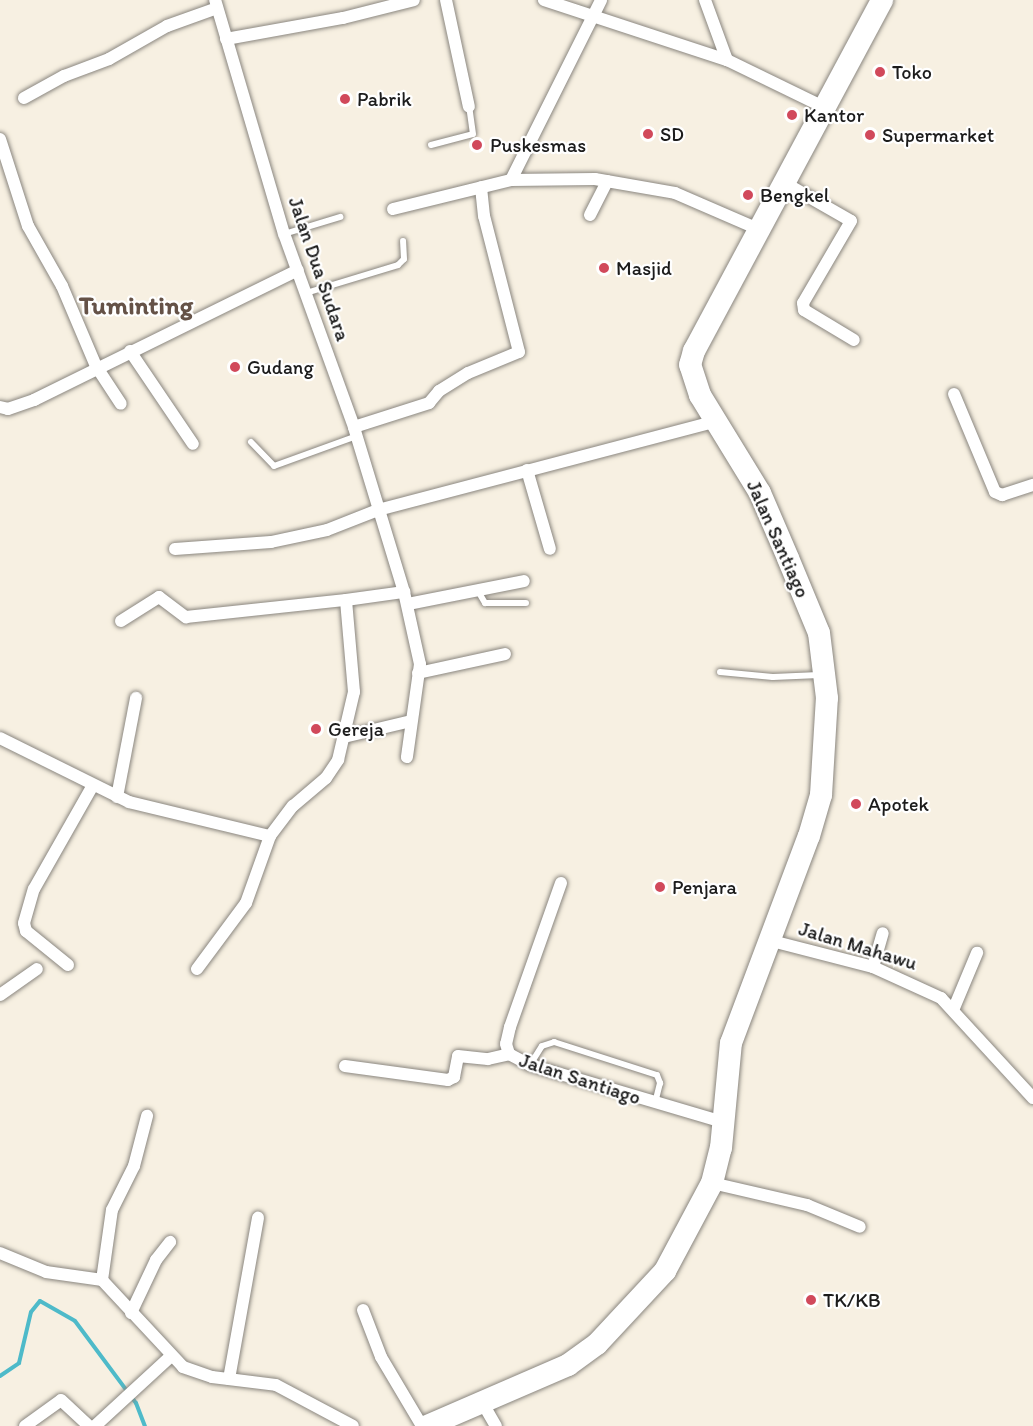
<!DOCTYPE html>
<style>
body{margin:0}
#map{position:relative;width:1033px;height:1426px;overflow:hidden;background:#f7f0e2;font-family:Itim,sans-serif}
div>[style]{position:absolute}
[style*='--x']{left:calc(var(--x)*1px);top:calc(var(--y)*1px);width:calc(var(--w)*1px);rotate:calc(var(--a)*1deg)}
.stream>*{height:4px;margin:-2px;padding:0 2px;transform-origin:2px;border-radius:2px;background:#4ebac9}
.roads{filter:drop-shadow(0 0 2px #8a867f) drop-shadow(0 0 2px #8a867f)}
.lane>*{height:6px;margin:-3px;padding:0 3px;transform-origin:3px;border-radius:3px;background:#fff}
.street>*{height:12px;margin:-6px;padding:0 6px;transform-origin:6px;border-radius:6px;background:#fff}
.highway>*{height:22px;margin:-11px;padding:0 11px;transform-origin:11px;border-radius:11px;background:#fff}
.dots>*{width:16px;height:16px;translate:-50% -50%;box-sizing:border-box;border:3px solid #fff;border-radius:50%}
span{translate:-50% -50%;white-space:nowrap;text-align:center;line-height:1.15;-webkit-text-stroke:4.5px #fff;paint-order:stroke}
.poi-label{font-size:20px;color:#1c1c1c}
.left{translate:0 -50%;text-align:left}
.street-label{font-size:20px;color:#1c1c1c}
.district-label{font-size:26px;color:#655247;font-weight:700}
</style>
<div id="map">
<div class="stream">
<i style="--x:0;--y:1376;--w:23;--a:-34"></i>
<i style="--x:19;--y:1363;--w:52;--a:-76.8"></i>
<i style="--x:31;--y:1312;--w:14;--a:-51"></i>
<i style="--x:40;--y:1301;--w:40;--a:29.7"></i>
<i style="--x:75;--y:1321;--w:102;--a:53.4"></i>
<i style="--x:136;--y:1403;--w:25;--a:69"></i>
</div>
<div class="roads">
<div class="lane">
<i style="--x:431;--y:145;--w:43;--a:-14.7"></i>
<i style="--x:473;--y:134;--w:27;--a:-98"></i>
<i style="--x:284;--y:234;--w:59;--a:-16.9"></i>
<i style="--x:306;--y:293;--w:96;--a:-16.9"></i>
<i style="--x:398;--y:265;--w:8;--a:-45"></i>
<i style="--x:404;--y:259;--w:18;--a:-93"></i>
<i style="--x:251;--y:442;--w:33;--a:46"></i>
<i style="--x:274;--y:466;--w:88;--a:-19.9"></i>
<i style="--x:478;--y:591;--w:14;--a:60"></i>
<i style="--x:485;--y:603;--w:41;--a:0"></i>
<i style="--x:720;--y:672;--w:53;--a:5.4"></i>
<i style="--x:773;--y:677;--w:46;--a:-2.5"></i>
<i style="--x:530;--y:1065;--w:22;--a:-58"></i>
<i style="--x:542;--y:1046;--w:13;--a:-18"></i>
<i style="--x:554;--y:1042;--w:108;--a:17.8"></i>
<i style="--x:657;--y:1075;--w:9;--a:69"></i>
<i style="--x:660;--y:1083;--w:21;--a:104"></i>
</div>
<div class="street">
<i style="--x:446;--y:0;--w:109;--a:77.9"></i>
<i style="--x:544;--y:0;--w:193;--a:18.2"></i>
<i style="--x:705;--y:0;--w:64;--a:69.9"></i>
<i style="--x:727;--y:60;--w:108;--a:25.9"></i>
<i style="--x:226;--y:39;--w:119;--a:-10.2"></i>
<i style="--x:343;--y:18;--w:73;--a:-14.2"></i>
<i style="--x:24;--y:98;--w:46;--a:-28.8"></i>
<i style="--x:64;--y:76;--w:48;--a:-20.7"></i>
<i style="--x:109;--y:59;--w:67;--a:-29.6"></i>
<i style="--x:167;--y:26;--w:53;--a:-19.8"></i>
<i style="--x:0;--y:139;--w:91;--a:72.2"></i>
<i style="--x:28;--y:226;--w:69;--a:60.5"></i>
<i style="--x:62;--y:286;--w:87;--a:67"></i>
<i style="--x:96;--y:366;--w:45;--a:56.7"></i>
<i style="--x:511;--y:180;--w:201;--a:-63.4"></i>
<i style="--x:783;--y:182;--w:78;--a:29.8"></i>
<i style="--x:851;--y:221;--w:95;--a:120.3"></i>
<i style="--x:803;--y:303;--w:7;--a:82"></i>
<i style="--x:804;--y:310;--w:58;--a:31"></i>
<i style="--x:393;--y:209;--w:122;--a:-13.8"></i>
<i style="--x:511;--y:180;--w:84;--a:-0.7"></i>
<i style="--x:595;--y:179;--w:81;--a:9.9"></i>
<i style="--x:675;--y:193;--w:90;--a:23.4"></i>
<i style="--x:590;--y:215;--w:38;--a:-63"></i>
<i style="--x:130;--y:351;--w:112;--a:55.9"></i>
<i style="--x:954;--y:394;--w:106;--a:67.3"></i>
<i style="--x:995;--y:492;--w:8;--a:23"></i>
<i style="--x:1002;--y:495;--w:33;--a:-18"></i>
<i style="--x:0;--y:407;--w:8;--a:14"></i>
<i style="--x:8;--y:409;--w:28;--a:-19"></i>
<i style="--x:34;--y:400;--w:294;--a:-26.2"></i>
<i style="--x:354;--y:427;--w:79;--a:-17.7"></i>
<i style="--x:429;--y:403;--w:16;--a:-50"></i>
<i style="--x:439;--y:391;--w:34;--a:-32"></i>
<i style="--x:468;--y:373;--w:55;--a:-22.4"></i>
<i style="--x:519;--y:352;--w:140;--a:-104.4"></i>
<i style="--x:484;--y:216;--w:29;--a:-96"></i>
<i style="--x:527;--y:470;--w:82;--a:73.8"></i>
<i style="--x:175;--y:549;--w:96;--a:-4.2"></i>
<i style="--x:271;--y:542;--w:57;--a:-12.1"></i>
<i style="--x:327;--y:530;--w:55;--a:-21.4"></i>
<i style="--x:378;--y:510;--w:347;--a:-14.7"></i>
<i style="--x:404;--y:592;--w:74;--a:77.5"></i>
<i style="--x:420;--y:664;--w:94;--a:98"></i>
<i style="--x:408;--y:604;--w:118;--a:-11.2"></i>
<i style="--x:121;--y:621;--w:45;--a:-32.3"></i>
<i style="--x:159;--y:597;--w:34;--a:37"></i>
<i style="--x:186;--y:617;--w:161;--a:-6.1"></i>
<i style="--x:418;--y:673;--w:89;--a:-12.3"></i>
<i style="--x:344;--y:737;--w:69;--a:-13.4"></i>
<i style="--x:0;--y:738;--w:144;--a:26.4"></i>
<i style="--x:129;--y:802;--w:145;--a:13.6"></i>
<i style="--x:117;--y:797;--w:101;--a:-79.1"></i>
<i style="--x:561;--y:883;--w:153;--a:109.5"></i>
<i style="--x:510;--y:1027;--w:17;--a:103"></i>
<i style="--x:506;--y:1044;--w:10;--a:73"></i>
<i style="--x:509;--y:1054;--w:24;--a:28"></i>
<i style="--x:530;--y:1065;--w:201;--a:16.5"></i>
<i style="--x:768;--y:940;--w:108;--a:14.4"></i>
<i style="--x:873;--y:967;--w:75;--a:24.5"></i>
<i style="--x:941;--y:998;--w:136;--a:47.4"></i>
<i style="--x:68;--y:965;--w:54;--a:-141"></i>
<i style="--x:26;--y:931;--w:8;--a:-104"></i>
<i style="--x:24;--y:923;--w:35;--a:-74"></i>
<i style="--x:34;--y:889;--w:117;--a:-60.4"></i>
<i style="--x:873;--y:967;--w:35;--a:-74"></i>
<i style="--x:197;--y:969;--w:82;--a:-53.4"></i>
<i style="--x:246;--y:903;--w:71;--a:-70.3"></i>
<i style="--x:270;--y:836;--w:38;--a:-53"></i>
<i style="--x:293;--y:806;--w:43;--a:-40.3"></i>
<i style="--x:326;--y:778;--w:22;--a:-56"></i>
<i style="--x:338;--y:760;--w:70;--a:-76.8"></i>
<i style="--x:354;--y:692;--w:92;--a:-95"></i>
<i style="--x:346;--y:600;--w:59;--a:-7.9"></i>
<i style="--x:404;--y:592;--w:172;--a:-106.9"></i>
<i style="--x:354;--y:427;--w:205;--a:-109.9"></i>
<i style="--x:284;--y:234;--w:244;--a:-106.4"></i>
<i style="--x:0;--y:995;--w:45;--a:-35.1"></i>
<i style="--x:954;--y:1008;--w:60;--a:-67.3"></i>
<i style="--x:345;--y:1066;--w:104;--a:7.7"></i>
<i style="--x:448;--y:1080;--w:7;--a:-27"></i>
<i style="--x:454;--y:1077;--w:21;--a:-79"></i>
<i style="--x:458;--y:1056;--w:30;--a:6"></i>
<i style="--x:488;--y:1059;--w:22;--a:-13"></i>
<i style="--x:712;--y:1183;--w:98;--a:13"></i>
<i style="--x:807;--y:1205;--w:57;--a:22.5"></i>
<i style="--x:0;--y:1253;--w:50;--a:22.4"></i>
<i style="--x:46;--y:1272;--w:57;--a:8.1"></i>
<i style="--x:102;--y:1280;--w:119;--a:47"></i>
<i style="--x:183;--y:1367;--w:31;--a:19"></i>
<i style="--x:212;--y:1377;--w:64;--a:7.1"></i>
<i style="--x:276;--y:1385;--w:87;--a:28"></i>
<i style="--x:102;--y:1280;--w:71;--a:-81.9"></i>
<i style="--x:112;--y:1210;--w:49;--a:-63.4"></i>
<i style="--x:134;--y:1166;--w:52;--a:-75.4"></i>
<i style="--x:363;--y:1310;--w:50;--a:69"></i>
<i style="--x:381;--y:1357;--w:80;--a:59.3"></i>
<i style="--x:131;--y:1313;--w:59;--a:-64.7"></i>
<i style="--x:156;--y:1260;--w:23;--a:-52"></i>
<i style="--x:229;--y:1379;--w:164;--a:-79.8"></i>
<i style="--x:482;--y:1402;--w:28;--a:60"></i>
<i style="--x:25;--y:1426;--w:44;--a:-35.8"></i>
<i style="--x:61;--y:1400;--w:38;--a:43"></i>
<i style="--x:95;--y:1426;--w:103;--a:-42.6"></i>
</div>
<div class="highway">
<i style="--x:427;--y:1426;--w:154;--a:-23.4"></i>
<i style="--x:568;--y:1365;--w:36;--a:-36"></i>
<i style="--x:597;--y:1344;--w:100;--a:-47"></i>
<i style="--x:665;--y:1271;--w:100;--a:-61.9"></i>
<i style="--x:712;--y:1183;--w:36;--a:-76"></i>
<i style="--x:721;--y:1148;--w:105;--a:-84.6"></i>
<i style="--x:731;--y:1043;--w:221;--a:-69.4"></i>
<i style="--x:809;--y:836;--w:43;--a:-73.7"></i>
<i style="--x:821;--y:795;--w:97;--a:-86.5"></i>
<i style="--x:827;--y:698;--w:65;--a:-97"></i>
<i style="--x:819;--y:633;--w:81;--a:-112.5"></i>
<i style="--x:788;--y:558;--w:71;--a:-113.3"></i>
<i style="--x:760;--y:493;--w:115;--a:-121.5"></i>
<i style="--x:700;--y:395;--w:32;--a:-108"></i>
<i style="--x:690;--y:365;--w:15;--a:-74"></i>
<i style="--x:694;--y:351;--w:398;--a:-61.8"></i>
</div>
</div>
<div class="dots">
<i style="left:880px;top:72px;background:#d1495b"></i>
<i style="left:345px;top:99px;background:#d1495b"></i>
<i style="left:792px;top:115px;background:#d1495b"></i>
<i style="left:648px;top:134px;background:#d1495b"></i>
<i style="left:870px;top:135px;background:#d1495b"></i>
<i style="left:477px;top:145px;background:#d1495b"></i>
<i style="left:748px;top:195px;background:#d1495b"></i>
<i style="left:604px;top:268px;background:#d1495b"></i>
<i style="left:235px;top:367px;background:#d1495b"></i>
<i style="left:316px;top:729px;background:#d1495b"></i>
<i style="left:856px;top:804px;background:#d1495b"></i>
<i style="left:660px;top:887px;background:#d1495b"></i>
<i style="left:811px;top:1300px;background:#d1495b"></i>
</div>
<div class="poi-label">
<span class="left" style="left:892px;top:72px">Toko</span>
<span class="left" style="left:357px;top:99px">Pabrik</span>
<span class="left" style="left:804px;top:115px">Kantor</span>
<span class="left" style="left:660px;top:134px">SD</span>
<span class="left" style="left:882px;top:135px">Supermarket</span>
<span class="left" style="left:490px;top:145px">Puskesmas</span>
<span class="left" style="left:760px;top:195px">Bengkel</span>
<span class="left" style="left:616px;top:268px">Masjid</span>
<span class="left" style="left:247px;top:367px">Gudang</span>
<span class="left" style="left:328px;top:729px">Gereja</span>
<span class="left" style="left:868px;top:804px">Apotek</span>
<span class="left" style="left:672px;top:887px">Penjara</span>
<span class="left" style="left:823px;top:1300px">TK/KB</span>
</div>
<div class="street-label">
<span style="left:319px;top:269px;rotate:71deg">Jalan Dua Sudara</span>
<span style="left:778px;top:539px;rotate:66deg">Jalan Santiago</span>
<span style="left:858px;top:946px;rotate:17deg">Jalan Mahawu</span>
<span style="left:580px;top:1079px;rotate:18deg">Jalan Santiago</span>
</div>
<div class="district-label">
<span style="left:136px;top:306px">Tuminting</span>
</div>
</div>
